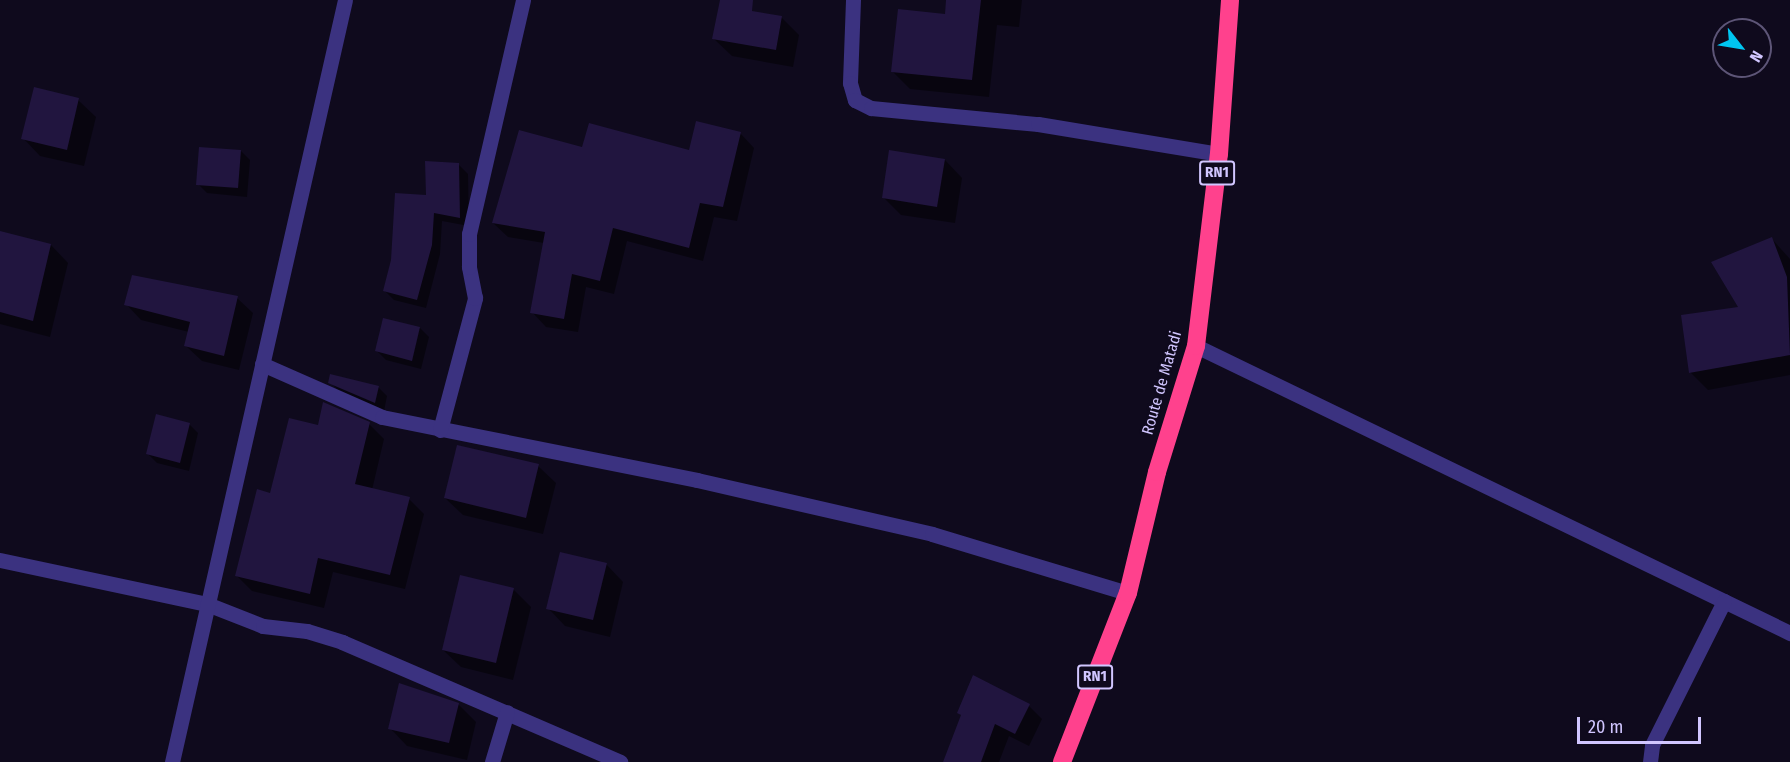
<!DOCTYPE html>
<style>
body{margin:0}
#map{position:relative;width:1790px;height:762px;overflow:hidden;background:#0f0a1d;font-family:"Fira Sans Condensed",sans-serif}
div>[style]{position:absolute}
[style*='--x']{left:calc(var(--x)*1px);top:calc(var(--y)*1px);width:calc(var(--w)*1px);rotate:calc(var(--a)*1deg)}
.shadow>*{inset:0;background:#0007}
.building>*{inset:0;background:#21153f}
.minor>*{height:15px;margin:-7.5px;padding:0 7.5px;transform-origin:7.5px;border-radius:7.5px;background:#3b3280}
.highway>*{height:18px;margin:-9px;padding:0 9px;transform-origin:9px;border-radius:9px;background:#ff418d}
span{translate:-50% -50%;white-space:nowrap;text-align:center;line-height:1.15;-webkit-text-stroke:4.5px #0f0a1d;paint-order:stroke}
.shield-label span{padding:2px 4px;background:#0f0a1d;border:2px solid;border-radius:4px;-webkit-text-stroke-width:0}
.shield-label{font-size:15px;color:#d1c6ff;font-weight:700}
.street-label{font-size:16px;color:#d1c6ff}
.north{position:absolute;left:1712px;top:18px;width:60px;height:60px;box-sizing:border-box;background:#0f0a1d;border:2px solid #5d5577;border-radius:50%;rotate:121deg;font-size:16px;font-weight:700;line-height:24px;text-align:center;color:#d1c6ff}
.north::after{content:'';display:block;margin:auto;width:21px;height:27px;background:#00c6f1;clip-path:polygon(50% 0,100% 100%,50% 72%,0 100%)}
.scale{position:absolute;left:1577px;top:717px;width:124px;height:27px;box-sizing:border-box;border:3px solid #d1c6ff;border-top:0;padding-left:8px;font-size:18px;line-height:21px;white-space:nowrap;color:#d1c6ff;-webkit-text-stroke:4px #0f0a1d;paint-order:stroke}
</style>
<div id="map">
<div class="shadow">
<i style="clip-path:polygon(948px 0,1022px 0,1019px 27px,997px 25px,989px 97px,910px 89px,893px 72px,946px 16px)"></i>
<i style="clip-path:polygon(782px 18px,799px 35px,793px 67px,732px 56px,714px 39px)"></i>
<i style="clip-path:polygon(78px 100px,96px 117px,84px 166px,40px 156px,23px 138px)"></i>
<i style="clip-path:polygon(740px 133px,754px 148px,737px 221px,714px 217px,703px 261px,627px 241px,614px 294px,586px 287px,578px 332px,546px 327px,532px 312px,544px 243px,508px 237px,493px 223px,583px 149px,690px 152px)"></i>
<i style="clip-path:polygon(241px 151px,250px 160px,247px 197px,207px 193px,198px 184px)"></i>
<i style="clip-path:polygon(945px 160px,962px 178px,955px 223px,901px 215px,883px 197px)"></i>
<i style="clip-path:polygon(459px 165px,468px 174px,469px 226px,442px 221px,440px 254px,426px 308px,394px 300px,385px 291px,427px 196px)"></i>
<i style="clip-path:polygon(1772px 239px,1790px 259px,1790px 375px,1708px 390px,1690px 372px,1740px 309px)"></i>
<i style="clip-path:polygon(0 242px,51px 245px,68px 263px,50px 337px,0 324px)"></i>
<i style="clip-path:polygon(237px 298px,253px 313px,239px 370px,202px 361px,186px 346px,189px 332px,141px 320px,126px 304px)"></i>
<i style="clip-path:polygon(420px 328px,429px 337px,421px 369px,386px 360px,377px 351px)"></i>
<i style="clip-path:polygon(330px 382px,378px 387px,387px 396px,384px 411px,339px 391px)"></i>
<i style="clip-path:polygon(189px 424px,198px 433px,189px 471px,157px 463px,148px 454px)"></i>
<i style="clip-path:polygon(369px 424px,384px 439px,372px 490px,409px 499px,424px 514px,405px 589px,333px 572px,324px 608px,252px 591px,237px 576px,271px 494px)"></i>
<i style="clip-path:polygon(538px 466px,556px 483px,543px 534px,463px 515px,445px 498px)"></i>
<i style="clip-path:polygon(606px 564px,623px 582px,610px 637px,565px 626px,548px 608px)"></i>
<i style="clip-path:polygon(514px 590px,531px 607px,513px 680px,461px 667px,443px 650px)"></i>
<i style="clip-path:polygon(459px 705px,476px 722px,467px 760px,407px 746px,390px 728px)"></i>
<i style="clip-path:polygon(1029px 706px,1042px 719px,1029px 746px,1009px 736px,999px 762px,944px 762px,962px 716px,958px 712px)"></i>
</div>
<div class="building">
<i style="clip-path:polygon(720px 0,753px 0,752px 11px,782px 16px,776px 50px,712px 39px)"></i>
<i style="clip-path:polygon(946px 0,981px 0,972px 80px,891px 72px,898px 9px,945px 14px)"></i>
<i style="clip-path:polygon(34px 87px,79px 98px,67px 150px,21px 139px)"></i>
<i style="clip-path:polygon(696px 121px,741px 132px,723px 207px,700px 203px,689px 248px,613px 228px,600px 281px,572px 274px,564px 319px,530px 313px,545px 232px,492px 223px,519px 130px,582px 147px,589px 123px,689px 150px)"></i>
<i style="clip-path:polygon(199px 147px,241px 150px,238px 188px,196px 185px)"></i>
<i style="clip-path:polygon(889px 150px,945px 159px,937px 207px,882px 198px)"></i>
<i style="clip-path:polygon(425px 161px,459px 163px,460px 218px,434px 213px,432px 245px,417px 300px,383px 291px,391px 260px,395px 193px,426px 195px)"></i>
<i style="clip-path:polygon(0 231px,51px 244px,33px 321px,0 312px)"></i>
<i style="clip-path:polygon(1772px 237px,1787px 277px,1790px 355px,1689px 373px,1681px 315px,1738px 307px,1711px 262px)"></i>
<i style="clip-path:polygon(132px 275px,238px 296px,224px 356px,184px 346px,190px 322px,124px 305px)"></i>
<i style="clip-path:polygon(383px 318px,420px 327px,412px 361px,375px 351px)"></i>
<i style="clip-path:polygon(330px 374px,379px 386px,375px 403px,328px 383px)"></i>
<i style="clip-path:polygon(323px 402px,370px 422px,355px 484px,410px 497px,390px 575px,318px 558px,310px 594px,235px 576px,257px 489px,270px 493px,289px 418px,318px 425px)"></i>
<i style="clip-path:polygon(156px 414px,190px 423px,180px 463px,146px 454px)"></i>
<i style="clip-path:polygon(457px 445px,539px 464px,526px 518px,444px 498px)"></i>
<i style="clip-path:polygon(560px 552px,607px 563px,593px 620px,546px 609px)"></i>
<i style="clip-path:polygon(460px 575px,514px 588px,496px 663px,442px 650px)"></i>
<i style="clip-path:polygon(973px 675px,1030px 704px,1015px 734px,995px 724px,981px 762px,943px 762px,961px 715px,957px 713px)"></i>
<i style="clip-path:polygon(399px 683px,459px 703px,449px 743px,388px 729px)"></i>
</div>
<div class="minor">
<i style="--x:853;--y:0;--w:83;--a:92.1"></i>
<i style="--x:850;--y:83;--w:18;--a:74"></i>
<i style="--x:855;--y:100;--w:18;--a:27"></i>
<i style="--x:871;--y:108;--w:168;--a:5.5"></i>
<i style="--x:1038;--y:124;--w:183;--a:9.4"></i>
<i style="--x:1196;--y:346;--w:660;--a:25.79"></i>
<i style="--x:262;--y:364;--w:131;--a:23.8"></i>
<i style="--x:382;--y:417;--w:321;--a:11.3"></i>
<i style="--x:697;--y:480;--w:241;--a:12.9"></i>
<i style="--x:932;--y:534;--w:205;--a:16.8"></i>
<i style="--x:440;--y:430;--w:137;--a:-75.1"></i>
<i style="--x:475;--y:298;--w:32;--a:-101"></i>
<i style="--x:469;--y:267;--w:33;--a:-90"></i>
<i style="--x:469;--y:234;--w:240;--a:-77"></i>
<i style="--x:0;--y:560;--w:212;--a:12"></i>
<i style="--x:207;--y:604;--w:60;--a:21.4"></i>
<i style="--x:263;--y:626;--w:44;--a:6.5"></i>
<i style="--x:307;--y:631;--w:37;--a:17"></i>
<i style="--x:342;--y:642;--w:303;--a:23.3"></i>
<i style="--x:172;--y:762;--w:781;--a:-77.21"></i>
<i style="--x:492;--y:762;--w:52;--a:-73.3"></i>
<i style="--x:1650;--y:762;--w:17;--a:-83"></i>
<i style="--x:1652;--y:745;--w:161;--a:-63.4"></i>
</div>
<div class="highway">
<i style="--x:1062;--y:762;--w:181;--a:-68.7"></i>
<i style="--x:1128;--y:593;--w:124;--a:-76.5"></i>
<i style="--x:1157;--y:472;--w:132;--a:-72.8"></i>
<i style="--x:1196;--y:346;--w:193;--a:-83.2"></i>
<i style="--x:1219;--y:154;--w:154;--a:-85.9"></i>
</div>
<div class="shield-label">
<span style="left:1217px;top:173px">RN1</span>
<span style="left:1095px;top:677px">RN1</span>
</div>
<div class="street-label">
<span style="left:1162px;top:383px;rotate:-74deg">Route de Matadi</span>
</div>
<div class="north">N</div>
<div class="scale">20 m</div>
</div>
